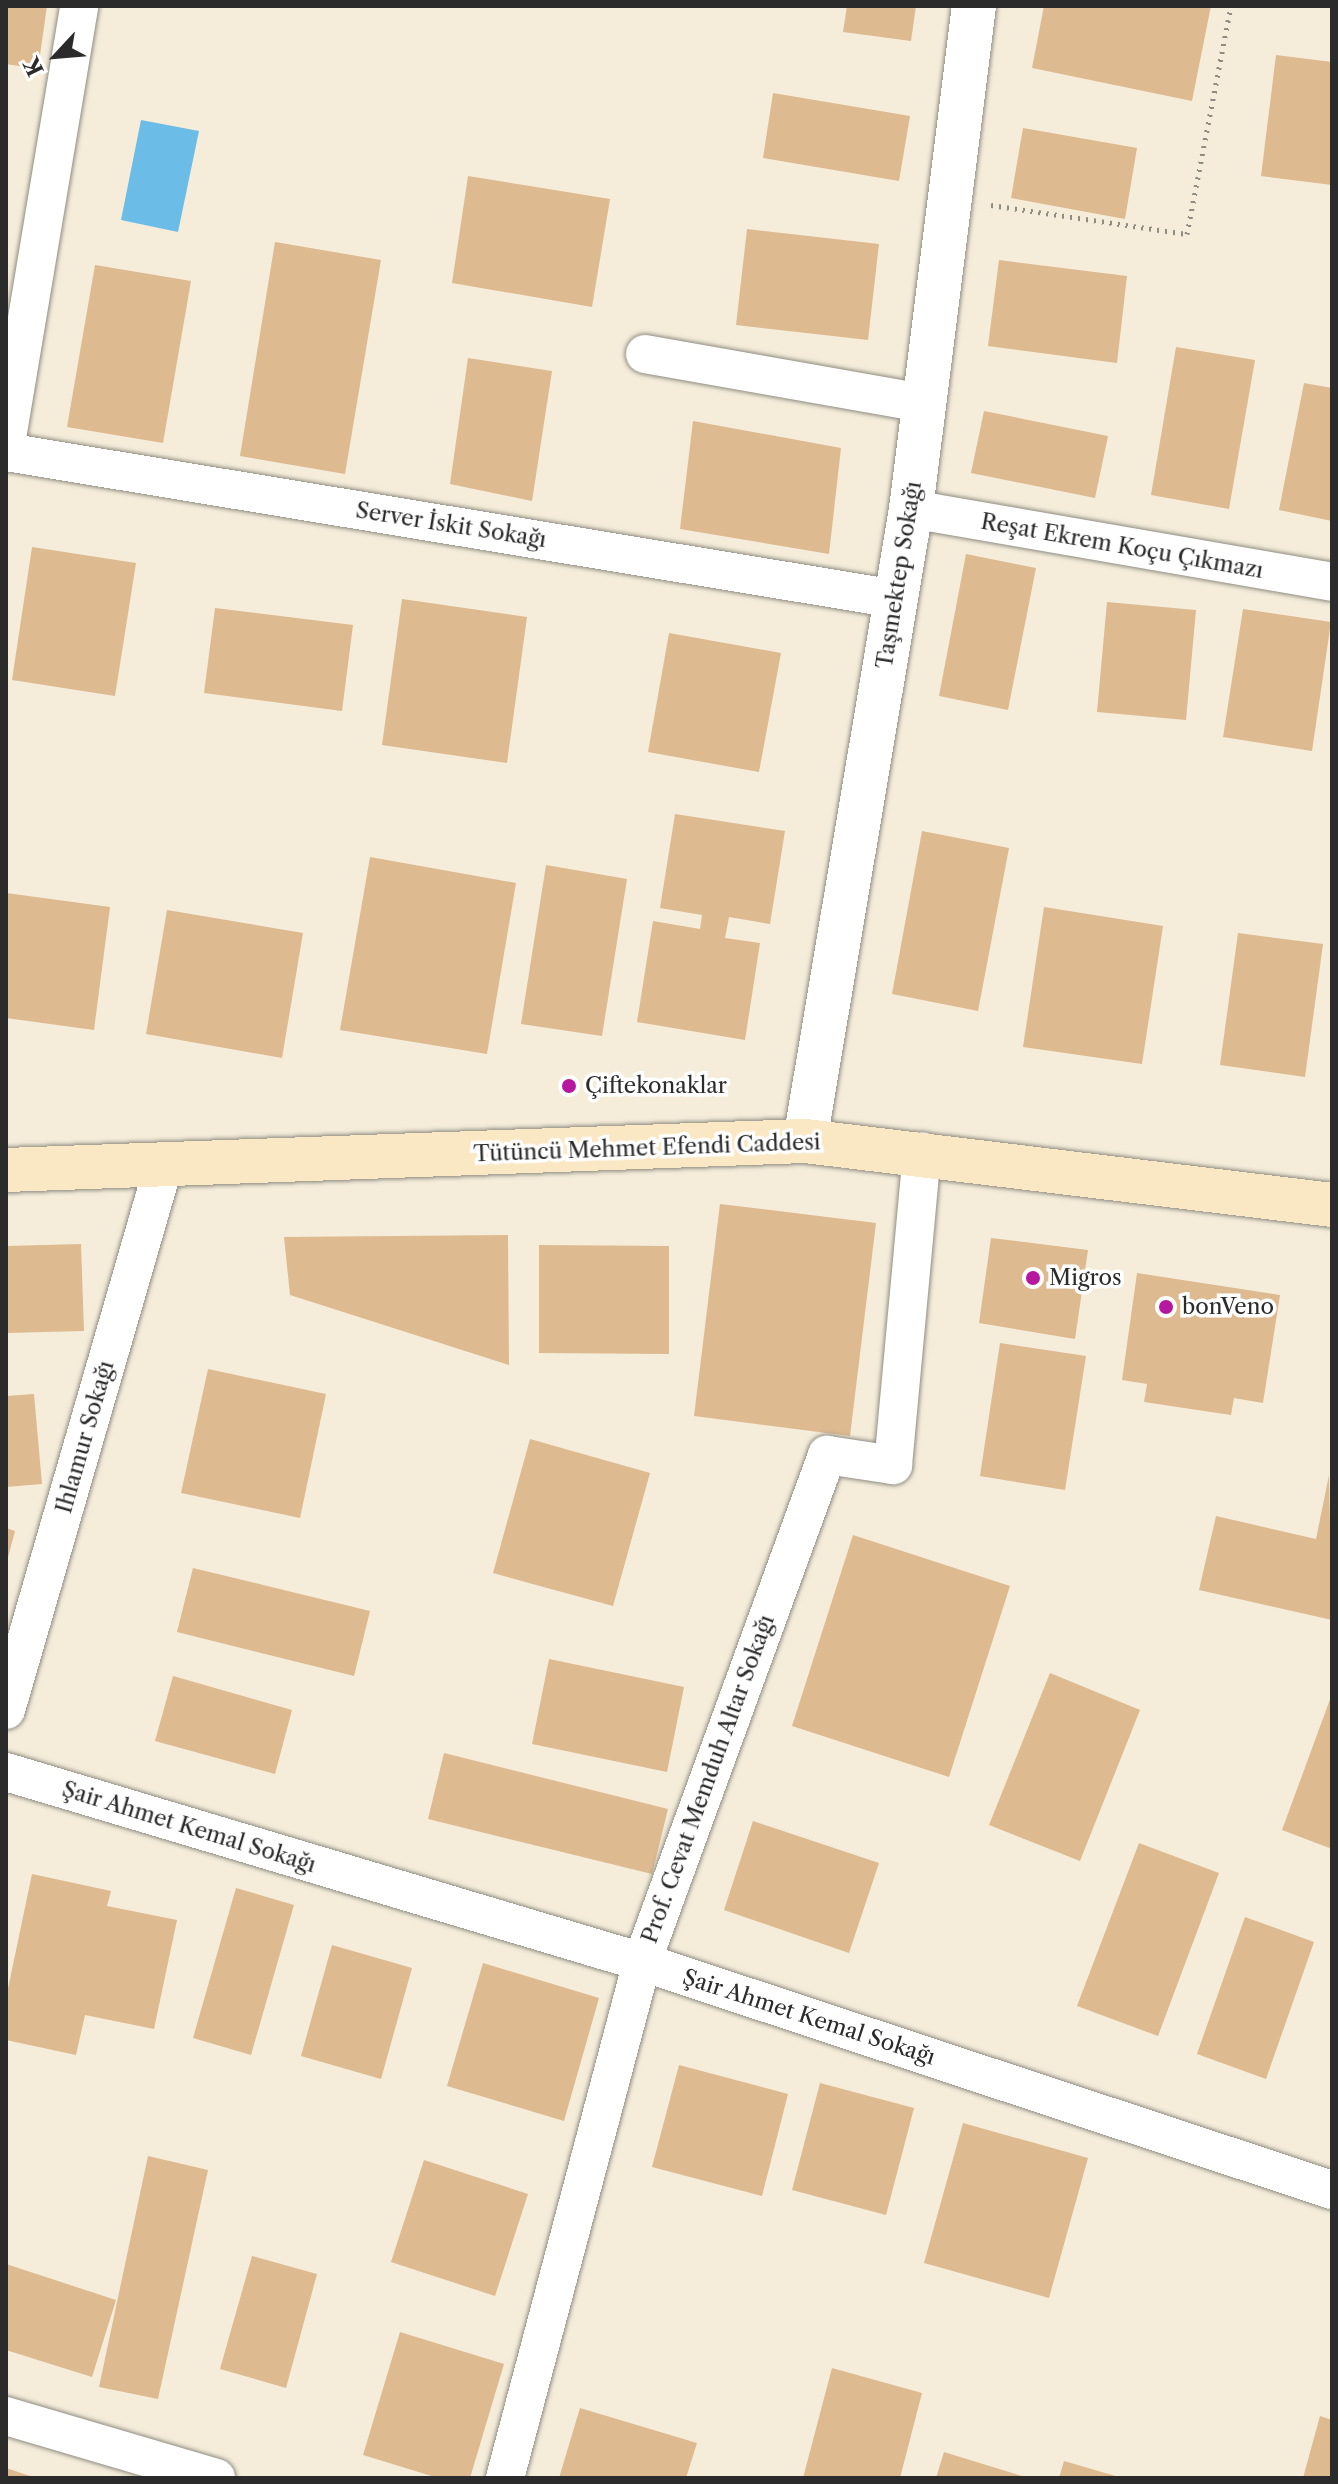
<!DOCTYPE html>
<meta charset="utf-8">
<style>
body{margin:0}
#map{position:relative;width:1338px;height:2484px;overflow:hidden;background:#f5edda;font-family:"Libre Caslon Text",serif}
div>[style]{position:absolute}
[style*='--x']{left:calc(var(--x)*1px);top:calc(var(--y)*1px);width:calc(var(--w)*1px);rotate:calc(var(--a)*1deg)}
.water>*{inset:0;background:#6bbde7}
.building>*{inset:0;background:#ddba90}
.path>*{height:5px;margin-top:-2.5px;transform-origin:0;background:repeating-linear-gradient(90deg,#908c82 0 2px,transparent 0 8px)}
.roads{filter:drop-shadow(0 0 2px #908c82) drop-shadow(0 0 2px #908c82)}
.minor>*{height:38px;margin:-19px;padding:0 19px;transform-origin:19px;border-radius:19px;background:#fff}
.tertiary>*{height:44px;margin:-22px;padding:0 22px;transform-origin:22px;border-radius:22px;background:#fff}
.secondary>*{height:44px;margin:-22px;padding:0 22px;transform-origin:22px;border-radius:22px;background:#fae7c3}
.dots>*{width:22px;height:22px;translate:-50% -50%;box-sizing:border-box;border:4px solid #fff;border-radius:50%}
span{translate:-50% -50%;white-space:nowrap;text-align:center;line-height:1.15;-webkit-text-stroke:7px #fff;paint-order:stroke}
.street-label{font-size:22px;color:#2b2b2b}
.poi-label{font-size:22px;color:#2b2b2b}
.left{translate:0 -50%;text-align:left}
.frame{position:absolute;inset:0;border:8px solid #2b2b2b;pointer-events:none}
.north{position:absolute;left:16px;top:16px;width:80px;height:80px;-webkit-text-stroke:6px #fff;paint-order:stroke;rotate:244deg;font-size:22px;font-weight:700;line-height:32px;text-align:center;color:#2b2b2b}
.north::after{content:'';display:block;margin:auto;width:28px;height:36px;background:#2b2b2b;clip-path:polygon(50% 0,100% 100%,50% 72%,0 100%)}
</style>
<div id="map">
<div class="water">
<i style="clip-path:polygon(141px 120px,199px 131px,178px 232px,121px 220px)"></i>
</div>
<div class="building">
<i style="clip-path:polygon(6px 6px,47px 6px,38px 69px,6px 64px)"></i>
<i style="clip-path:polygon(847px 6px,916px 6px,911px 41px,843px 32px)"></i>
<i style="clip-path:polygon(1044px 6px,1211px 6px,1192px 101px,1032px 68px)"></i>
<i style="clip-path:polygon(1276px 55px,1332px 62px,1332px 185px,1261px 176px)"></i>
<i style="clip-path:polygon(773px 93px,910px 116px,899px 181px,763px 158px)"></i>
<i style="clip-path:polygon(1023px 128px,1137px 148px,1125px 219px,1011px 198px)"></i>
<i style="clip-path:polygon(468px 176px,610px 199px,592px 307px,452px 283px)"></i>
<i style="clip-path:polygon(747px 229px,879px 244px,868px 340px,736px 325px)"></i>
<i style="clip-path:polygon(275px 242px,381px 260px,345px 474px,240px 456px)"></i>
<i style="clip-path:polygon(999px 260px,1127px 276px,1117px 363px,988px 346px)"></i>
<i style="clip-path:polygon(95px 265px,191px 281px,163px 443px,67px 427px)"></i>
<i style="clip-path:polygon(1176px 347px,1255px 360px,1229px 509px,1151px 495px)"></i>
<i style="clip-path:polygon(468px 358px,552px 371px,532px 501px,450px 484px)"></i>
<i style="clip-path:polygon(1304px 383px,1332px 388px,1332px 521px,1279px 510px)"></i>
<i style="clip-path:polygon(984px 411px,1108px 436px,1095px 498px,971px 473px)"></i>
<i style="clip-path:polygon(693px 421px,841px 448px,829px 554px,680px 529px)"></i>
<i style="clip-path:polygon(32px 547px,136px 563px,115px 696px,12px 680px)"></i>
<i style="clip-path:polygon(966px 554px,1036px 568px,1008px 710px,939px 696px)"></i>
<i style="clip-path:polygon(402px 599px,527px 617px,507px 763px,382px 745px)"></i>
<i style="clip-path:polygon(1107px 602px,1196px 610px,1186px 720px,1097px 712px)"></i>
<i style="clip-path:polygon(215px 608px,353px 625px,342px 711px,204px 693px)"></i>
<i style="clip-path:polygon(1243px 609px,1331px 622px,1312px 751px,1223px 737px)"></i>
<i style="clip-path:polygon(669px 633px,781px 653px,759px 772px,648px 752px)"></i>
<i style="clip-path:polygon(675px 814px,785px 831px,770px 924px,729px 917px,725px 938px,760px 943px,745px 1040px,637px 1022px,653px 921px,700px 929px,702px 915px,660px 908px)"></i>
<i style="clip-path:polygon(922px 831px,1009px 848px,978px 1011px,892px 994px)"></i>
<i style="clip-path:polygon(370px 857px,516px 883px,487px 1054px,340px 1030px)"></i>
<i style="clip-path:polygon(546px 865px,627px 879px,602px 1036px,521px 1024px)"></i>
<i style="clip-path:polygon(6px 893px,110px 907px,94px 1030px,6px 1018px)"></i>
<i style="clip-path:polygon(1044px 907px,1163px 926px,1142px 1064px,1023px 1047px)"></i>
<i style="clip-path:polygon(167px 910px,303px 933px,282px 1058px,146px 1034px)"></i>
<i style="clip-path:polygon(1238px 933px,1323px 944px,1305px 1077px,1220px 1065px)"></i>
<i style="clip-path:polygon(720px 1204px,876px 1223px,850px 1436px,694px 1416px)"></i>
<i style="clip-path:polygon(508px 1235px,509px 1365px,290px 1295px,284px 1237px)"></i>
<i style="clip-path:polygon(991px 1238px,1088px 1250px,1075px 1339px,979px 1323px)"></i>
<i style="clip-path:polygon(81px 1244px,84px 1331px,6px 1333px,6px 1246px)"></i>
<i style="clip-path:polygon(539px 1245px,669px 1246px,669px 1354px,539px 1353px)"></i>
<i style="clip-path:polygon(1137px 1273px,1280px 1295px,1263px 1403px,1234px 1398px,1231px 1415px,1144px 1402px,1147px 1384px,1122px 1380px)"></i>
<i style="clip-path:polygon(1000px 1343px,1086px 1356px,1065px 1490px,980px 1476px)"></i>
<i style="clip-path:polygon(208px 1369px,326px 1394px,300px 1518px,181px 1493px)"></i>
<i style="clip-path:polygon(34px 1394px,42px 1484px,6px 1487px,6px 1396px)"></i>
<i style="clip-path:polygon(530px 1439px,650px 1473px,613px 1606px,493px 1573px)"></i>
<i style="clip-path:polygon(1329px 1475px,1332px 1620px,1199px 1590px,1216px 1516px,1316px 1539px)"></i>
<i style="clip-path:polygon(6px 1528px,15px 1531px,7px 1561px,6px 1561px)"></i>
<i style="clip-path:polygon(853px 1535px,1010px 1586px,949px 1777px,792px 1726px)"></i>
<i style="clip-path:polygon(193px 1568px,370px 1611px,354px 1676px,177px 1632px)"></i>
<i style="clip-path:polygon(549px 1659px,684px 1687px,667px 1772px,532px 1744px)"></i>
<i style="clip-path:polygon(1050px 1673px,1140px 1710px,1080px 1861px,989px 1825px)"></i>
<i style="clip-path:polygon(173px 1676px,292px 1710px,275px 1774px,155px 1741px)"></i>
<i style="clip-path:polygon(1332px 1694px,1332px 1849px,1282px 1830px)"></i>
<i style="clip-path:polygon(444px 1753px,668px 1809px,652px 1874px,428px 1819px)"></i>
<i style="clip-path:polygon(753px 1821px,879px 1863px,849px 1953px,724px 1910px)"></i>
<i style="clip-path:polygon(1139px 1843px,1219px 1873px,1158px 2036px,1077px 2006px)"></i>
<i style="clip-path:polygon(32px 1874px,111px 1891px,107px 1906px,177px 1920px,154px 2029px,85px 2015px,76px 2055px,6px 2040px,6px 1998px)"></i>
<i style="clip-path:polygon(236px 1888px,294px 1905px,251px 2055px,193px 2038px)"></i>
<i style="clip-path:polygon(1245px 1917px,1314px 1942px,1266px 2079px,1197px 2054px)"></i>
<i style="clip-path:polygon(332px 1945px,412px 1968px,381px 2079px,301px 2056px)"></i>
<i style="clip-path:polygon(483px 1963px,599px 1998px,564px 2121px,447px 2086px)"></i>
<i style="clip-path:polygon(679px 2065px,788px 2094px,762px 2196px,652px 2167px)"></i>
<i style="clip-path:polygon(820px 2083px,914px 2108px,886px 2215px,792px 2190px)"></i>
<i style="clip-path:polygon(963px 2123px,1088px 2158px,1049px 2298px,924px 2263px)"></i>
<i style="clip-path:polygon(148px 2156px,208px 2170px,158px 2399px,99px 2387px)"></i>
<i style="clip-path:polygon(424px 2160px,528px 2194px,495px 2296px,391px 2262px)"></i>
<i style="clip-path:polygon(252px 2256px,317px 2274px,286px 2388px,220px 2369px)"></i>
<i style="clip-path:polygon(6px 2264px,116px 2300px,92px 2377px,6px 2350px)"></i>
<i style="clip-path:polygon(400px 2332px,504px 2364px,470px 2478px,438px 2478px,363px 2455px)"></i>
<i style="clip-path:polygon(832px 2368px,922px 2393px,900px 2478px,803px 2478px)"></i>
<i style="clip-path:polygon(580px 2408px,697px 2443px,686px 2478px,559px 2478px)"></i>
<i style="clip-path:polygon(1320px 2416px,1332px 2420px,1332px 2478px,1303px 2478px)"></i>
<i style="clip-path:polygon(944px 2452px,1025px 2477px,1025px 2478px,936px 2478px)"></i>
<i style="clip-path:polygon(1064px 2461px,1119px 2477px,1119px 2478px,1059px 2478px)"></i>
<i style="clip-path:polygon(6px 2468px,33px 2477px,33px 2478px,6px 2478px)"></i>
</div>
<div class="path">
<i style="--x:991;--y:205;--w:198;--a:8.4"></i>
<i style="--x:1187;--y:234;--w:232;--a:-79.1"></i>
</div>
<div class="roads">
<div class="minor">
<i style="--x:645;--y:354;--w:283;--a:10"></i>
<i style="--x:6;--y:444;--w:444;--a:-80.5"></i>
<i style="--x:6;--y:452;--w:902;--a:9.38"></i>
<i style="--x:911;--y:509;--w:427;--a:9.8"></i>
<i style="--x:6;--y:1710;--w:568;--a:-73.86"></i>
<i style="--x:6;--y:1772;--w:664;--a:16.63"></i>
<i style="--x:642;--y:1962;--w:727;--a:18.29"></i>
<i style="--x:6;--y:2416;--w:219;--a:16.4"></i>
<i style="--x:505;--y:2478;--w:534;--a:-75.13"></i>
<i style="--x:642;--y:1962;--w:540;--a:-69.95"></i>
<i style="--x:827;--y:1455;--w:67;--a:8.6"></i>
<i style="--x:893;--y:1465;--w:315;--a:-84.7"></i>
</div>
<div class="tertiary">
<i style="--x:805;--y:1141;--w:641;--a:-80.48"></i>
<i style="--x:911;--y:509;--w:507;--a:-82.86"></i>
</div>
<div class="secondary">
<i style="--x:6;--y:1170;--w:800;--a:-2.08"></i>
<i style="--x:805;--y:1141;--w:531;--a:6.92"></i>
</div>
</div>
<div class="dots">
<i style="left:569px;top:1086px;background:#b5179e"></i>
<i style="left:1033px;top:1278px;background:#b5179e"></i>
<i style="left:1166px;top:1307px;background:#b5179e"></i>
</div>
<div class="street-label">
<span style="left:451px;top:525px;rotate:9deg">Server İskit Sokağı</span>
<span style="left:1122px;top:546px;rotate:10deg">Reşat Ekrem Koçu Çıkmazı</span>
<span style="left:899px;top:575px;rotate:-81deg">Taşmektep Sokağı</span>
<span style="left:647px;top:1148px;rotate:-2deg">Tütüncü Mehmet Efendi Caddesi</span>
<span style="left:85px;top:1437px;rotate:-74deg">Ihlamur Sokağı</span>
<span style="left:708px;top:1779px;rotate:-70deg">Prof. Cevat Memduh Altar Sokağı</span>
<span style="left:189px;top:1827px;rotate:17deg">Şair Ahmet Kemal Sokağı</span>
<span style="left:809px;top:2017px;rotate:18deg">Şair Ahmet Kemal Sokağı</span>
</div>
<div class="poi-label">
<span class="left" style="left:585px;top:1086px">Çiftekonaklar</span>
<span class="left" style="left:1049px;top:1278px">Migros</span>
<span class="left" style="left:1182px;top:1307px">bonVeno</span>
</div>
<div class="frame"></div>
<div class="north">K</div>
</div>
